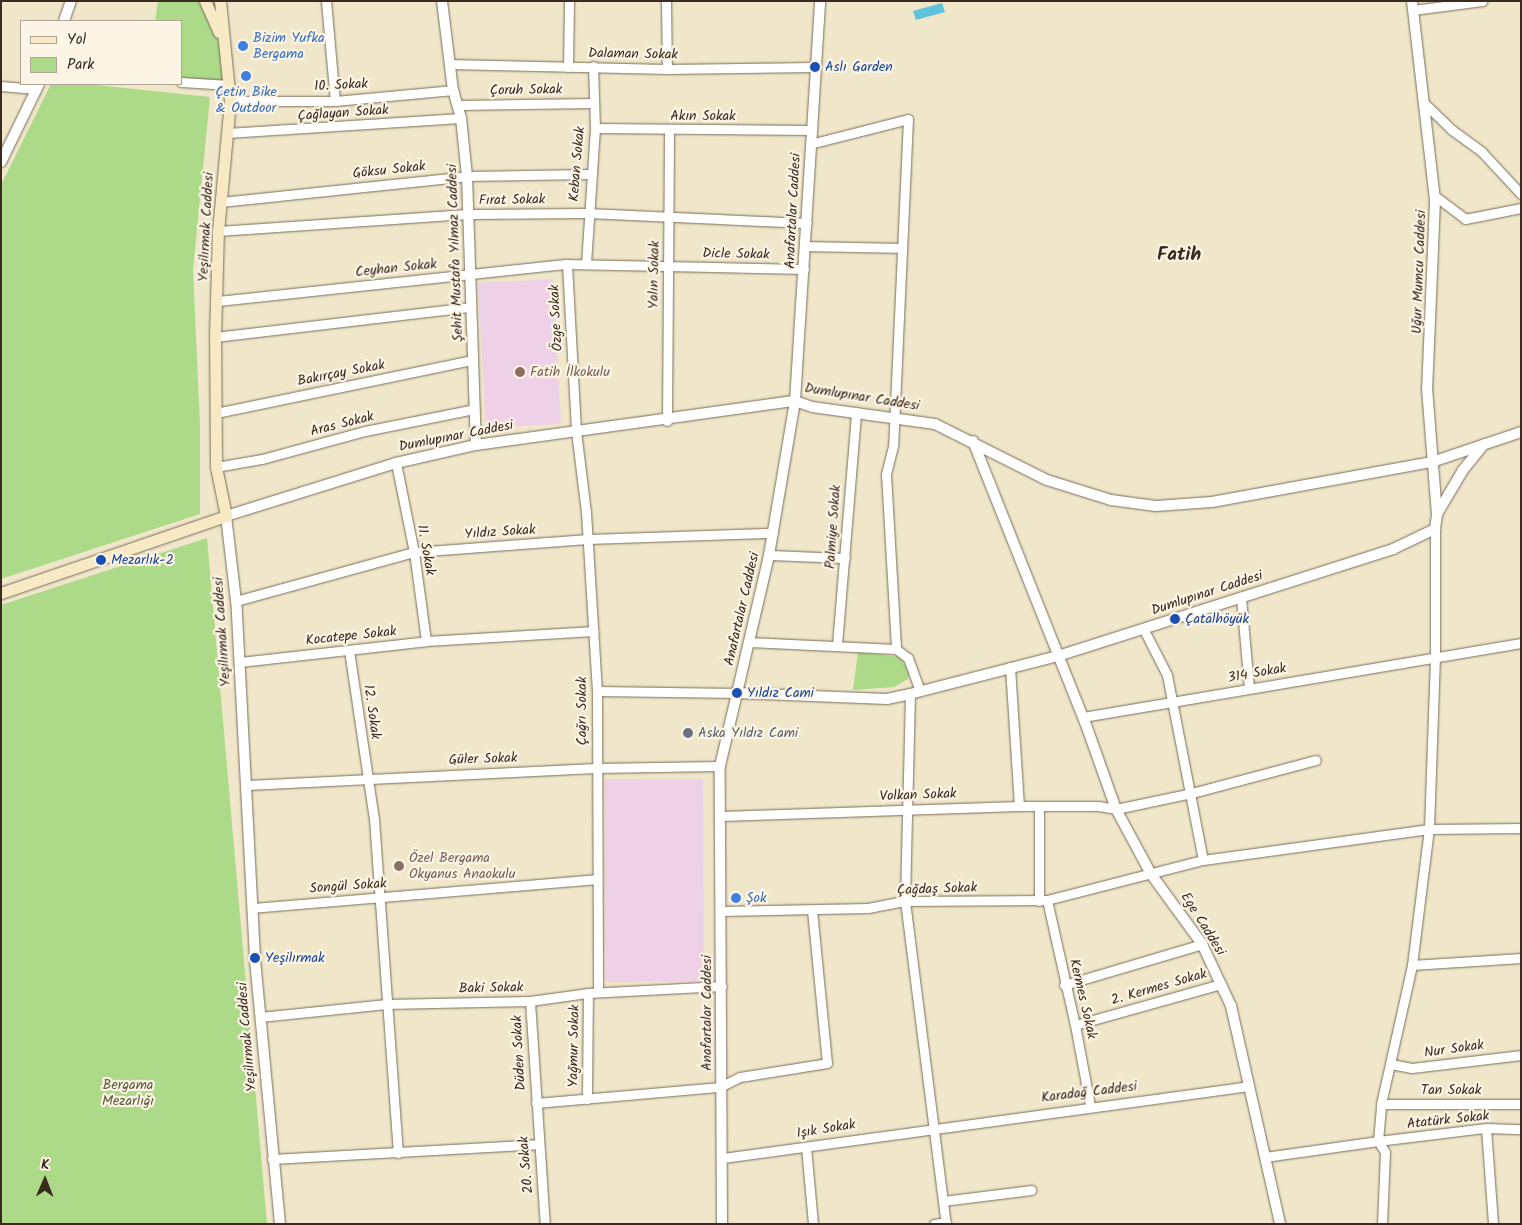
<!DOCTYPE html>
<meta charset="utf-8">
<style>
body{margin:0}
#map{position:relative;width:1522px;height:1225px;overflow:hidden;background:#f0e6c9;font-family:Kalam,sans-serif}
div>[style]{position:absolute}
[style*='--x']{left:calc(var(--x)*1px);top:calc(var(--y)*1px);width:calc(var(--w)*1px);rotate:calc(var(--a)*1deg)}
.built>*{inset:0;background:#eed0e7}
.green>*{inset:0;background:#acda88}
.water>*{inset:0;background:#5ec3db}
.roads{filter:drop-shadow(0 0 1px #7a6c5a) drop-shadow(0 0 1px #7a6c5a)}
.minor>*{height:9px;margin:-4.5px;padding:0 4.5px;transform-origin:4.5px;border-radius:4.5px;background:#fff}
.tertiary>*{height:10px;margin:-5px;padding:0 5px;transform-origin:5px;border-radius:5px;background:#fff}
.secondary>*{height:11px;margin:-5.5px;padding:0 5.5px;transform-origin:5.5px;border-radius:5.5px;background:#f6e9c3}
.dots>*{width:14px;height:14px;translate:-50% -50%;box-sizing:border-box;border:2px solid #fcf5e5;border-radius:50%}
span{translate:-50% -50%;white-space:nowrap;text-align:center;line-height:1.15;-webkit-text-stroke:4.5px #fcf5e5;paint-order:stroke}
.shop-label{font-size:14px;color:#366cbe}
.left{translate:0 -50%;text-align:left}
.street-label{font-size:14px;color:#3b2a1e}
.transit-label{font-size:14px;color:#164399}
.education-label{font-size:14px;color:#785e54}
.worship-label{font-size:14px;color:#5b616d}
.park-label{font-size:14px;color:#575638}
.district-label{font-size:19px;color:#3b2a1e;font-weight:700}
.frame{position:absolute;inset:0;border:2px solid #3b2a1e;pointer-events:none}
.legend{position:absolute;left:20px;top:20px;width:162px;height:65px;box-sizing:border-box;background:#fcf5e5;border:1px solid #afa495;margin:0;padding:6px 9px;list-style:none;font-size:15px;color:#3b2a1e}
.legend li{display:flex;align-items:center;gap:10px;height:25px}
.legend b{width:25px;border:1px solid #afa495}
.north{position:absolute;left:20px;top:1155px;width:50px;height:50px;-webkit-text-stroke:4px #fcf5e5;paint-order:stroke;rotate:1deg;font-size:14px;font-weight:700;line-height:20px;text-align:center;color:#3b2a1e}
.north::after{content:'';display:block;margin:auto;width:18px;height:22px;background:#3b2a1e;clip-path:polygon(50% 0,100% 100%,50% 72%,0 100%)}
</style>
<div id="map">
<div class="built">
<i style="clip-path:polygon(553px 279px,561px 424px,486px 428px,478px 283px)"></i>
<i style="clip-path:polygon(605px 779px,703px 779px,704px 981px,606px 982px)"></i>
</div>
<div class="green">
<i style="clip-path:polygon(158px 1px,205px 1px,222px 40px,229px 85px,181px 82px,181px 21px,155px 21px)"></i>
<i style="clip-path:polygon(51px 84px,87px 84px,210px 97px,193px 270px,200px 425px,200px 514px,1px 579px,1px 185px)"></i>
<i style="clip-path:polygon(207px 538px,267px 1224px,1px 1224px,1px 605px)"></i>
<i style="clip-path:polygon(858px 652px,900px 657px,909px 672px,908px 679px,894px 687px,853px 690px)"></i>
</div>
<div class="water">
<i style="clip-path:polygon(942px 3px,945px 12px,916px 20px,913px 11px)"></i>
</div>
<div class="roads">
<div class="minor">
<i style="--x:326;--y:1;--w:100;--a:84.9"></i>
<i style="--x:666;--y:1;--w:68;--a:89.2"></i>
<i style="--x:1413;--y:10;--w:70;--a:-7.4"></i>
<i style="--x:449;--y:64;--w:218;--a:1.3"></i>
<i style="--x:667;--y:69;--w:148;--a:-0.8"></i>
<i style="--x:568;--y:67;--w:66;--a:-89.1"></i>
<i style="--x:181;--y:82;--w:48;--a:3.6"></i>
<i style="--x:1;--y:86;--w:35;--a:5"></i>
<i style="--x:230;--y:101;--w:105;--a:0"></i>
<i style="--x:335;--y:101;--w:119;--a:-5.3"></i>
<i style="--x:1423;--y:102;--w:40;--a:44"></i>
<i style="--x:1452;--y:130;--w:36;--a:36"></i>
<i style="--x:1481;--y:151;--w:59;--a:47.1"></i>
<i style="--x:459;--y:105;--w:135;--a:-0.8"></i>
<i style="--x:595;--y:128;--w:216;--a:0.5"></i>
<i style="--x:227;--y:133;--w:234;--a:-3.7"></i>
<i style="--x:810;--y:144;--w:101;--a:-14.3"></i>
<i style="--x:908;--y:119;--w:327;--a:92.6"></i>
<i style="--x:893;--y:446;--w:29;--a:104"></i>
<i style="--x:886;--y:474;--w:175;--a:86.7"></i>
<i style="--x:1435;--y:196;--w:38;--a:37"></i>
<i style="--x:1465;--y:219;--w:57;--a:-11.1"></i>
<i style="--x:221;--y:202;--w:247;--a:-6"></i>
<i style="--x:467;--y:176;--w:123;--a:-0.9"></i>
<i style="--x:218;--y:231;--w:253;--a:-3.9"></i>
<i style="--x:470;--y:214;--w:117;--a:-0.5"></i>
<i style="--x:587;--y:213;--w:220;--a:2.6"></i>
<i style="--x:806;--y:246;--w:95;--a:1.2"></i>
<i style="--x:567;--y:264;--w:167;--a:86.9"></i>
<i style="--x:576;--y:431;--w:82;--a:83"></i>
<i style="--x:586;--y:512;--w:179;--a:86.5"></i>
<i style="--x:597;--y:691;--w:301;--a:89.8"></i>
<i style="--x:586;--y:264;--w:136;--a:-86.2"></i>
<i style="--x:595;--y:128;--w:62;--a:-91.8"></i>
<i style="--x:218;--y:301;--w:351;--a:-6.1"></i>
<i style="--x:567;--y:264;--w:237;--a:1.2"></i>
<i style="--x:215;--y:337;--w:258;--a:-6.7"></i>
<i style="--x:216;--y:413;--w:262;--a:-11.7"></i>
<i style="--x:667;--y:421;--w:291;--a:-89.6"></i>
<i style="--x:396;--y:463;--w:91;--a:78.6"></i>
<i style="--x:414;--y:552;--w:90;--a:82.3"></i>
<i style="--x:216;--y:467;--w:47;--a:-9.9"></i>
<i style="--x:262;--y:459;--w:107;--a:-15.2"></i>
<i style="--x:365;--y:431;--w:111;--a:-11.4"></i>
<i style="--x:769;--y:555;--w:76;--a:2.3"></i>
<i style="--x:1241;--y:598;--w:90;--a:84.9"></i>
<i style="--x:236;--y:601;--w:185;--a:-15.4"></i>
<i style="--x:414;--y:552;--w:174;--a:-4.3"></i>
<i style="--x:588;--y:539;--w:185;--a:-1.9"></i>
<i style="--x:1144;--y:630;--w:51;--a:62.9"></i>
<i style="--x:1167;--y:675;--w:188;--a:79"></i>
<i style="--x:749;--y:642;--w:147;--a:2.7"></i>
<i style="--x:896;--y:649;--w:15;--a:37"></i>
<i style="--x:908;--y:658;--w:35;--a:70"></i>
<i style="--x:837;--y:645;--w:234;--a:-85.3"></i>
<i style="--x:349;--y:650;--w:171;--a:81.6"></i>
<i style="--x:374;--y:819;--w:335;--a:85.9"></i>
<i style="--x:240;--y:662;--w:187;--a:-6.4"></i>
<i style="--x:426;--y:641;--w:168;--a:-3.4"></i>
<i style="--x:1010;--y:667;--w:139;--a:86.3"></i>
<i style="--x:597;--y:691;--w:140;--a:0.8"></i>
<i style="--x:910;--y:694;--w:207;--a:91.4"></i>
<i style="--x:905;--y:901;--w:326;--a:82.8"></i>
<i style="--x:1083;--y:717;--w:444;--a:-9.6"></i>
<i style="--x:247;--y:785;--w:349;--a:-2.8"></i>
<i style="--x:596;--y:768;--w:124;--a:-0.9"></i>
<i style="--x:1039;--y:806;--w:95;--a:90"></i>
<i style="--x:721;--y:816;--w:298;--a:-1.9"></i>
<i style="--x:1019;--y:806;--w:79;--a:0"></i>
<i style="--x:1098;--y:806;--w:18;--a:9"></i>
<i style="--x:1116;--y:809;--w:78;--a:-11.9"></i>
<i style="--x:1192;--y:793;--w:128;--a:-14.9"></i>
<i style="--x:1047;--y:900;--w:128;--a:77.4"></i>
<i style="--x:1075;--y:1025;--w:81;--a:79.4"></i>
<i style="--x:252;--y:908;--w:346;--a:-4.8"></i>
<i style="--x:721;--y:911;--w:147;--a:-1.2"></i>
<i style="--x:868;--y:908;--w:38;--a:-11"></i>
<i style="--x:905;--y:901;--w:142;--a:-0.4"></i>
<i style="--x:1047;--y:900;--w:161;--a:-14.4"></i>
<i style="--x:1203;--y:860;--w:228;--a:-7.8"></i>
<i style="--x:1429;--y:829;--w:92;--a:-0.6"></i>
<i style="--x:1412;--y:965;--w:109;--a:-3.7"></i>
<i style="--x:1064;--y:985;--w:144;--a:-16.5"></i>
<i style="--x:530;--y:1001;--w:224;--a:86.2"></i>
<i style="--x:260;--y:1017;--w:127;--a:-5.9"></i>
<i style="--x:386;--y:1004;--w:144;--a:-1.2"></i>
<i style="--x:530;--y:1001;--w:59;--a:-7.9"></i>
<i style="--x:588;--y:993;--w:134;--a:-3"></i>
<i style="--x:1075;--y:1025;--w:152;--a:-15.7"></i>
<i style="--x:1391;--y:1064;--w:21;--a:11"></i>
<i style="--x:1412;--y:1068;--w:110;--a:-6.8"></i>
<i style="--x:587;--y:1099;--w:106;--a:-89.5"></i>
<i style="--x:536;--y:1103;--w:185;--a:-5"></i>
<i style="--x:720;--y:1087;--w:22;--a:-27"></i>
<i style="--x:740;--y:1077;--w:88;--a:-9.1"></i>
<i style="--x:827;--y:1063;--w:154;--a:-95.6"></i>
<i style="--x:1381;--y:1104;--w:140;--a:0"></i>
<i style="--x:1486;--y:1128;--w:96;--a:85.8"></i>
<i style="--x:806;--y:1147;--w:77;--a:84.8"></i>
<i style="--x:1265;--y:1157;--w:114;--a:-8.1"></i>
<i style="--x:1378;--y:1141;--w:37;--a:-85"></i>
<i style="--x:1381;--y:1104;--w:142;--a:-77.4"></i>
<i style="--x:1412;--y:965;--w:137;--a:-82.9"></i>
<i style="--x:1429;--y:829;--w:173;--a:-88"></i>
<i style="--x:1435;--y:656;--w:127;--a:-90"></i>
<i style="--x:723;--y:1158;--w:531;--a:-7.79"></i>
<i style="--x:272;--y:1159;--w:266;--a:-3.2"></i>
<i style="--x:943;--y:1201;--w:89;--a:-7.1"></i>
<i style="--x:934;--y:1224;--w:12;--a:-9"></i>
<i style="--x:1382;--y:1224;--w:72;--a:-87.6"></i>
<i style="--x:1385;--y:1152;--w:13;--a:-122"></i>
<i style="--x:1378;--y:1141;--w:109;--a:-6.9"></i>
<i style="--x:1486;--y:1128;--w:35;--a:2"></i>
</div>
<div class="tertiary">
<i style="--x:442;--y:1;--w:90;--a:83"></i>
<i style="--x:453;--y:90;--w:29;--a:74"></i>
<i style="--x:461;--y:118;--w:58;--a:84.1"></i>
<i style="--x:467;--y:176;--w:269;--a:88.1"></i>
<i style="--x:1412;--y:1;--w:201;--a:83.4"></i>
<i style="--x:1435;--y:201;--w:187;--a:92.4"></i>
<i style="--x:1427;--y:388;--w:126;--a:85.5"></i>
<i style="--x:64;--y:21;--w:21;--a:-71"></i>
<i style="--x:1;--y:162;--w:87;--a:-64"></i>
<i style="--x:973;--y:441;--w:302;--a:68.3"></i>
<i style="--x:1085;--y:722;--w:92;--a:70.4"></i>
<i style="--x:1116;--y:809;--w:74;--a:61.7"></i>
<i style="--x:1151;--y:874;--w:87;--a:53.9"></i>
<i style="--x:1202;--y:944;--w:68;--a:64.9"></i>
<i style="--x:1231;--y:1006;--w:223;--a:77.3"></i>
<i style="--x:737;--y:693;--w:150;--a:2.3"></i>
<i style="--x:887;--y:699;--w:24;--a:-12"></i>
<i style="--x:910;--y:694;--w:153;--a:-14.4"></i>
<i style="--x:1058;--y:656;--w:352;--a:-17.7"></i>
<i style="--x:1393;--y:549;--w:47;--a:-25.5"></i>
<i style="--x:1435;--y:529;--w:15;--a:-82"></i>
<i style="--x:1437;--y:514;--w:51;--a:-59.4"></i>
<i style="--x:1463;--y:470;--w:33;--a:-51"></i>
<i style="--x:280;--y:1224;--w:267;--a:-95.4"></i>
<i style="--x:255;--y:958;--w:358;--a:-93"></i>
<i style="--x:236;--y:601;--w:86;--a:-96.7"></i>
<i style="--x:226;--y:516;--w:178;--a:-17.3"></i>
<i style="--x:396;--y:463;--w:82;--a:-12.7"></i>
<i style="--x:476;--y:445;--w:322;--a:-7.9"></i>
<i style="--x:795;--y:401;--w:18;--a:19"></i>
<i style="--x:812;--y:407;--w:124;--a:7.9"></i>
<i style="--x:935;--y:424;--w:125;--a:26.6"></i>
<i style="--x:1047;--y:480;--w:67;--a:17.4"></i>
<i style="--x:1111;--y:500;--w:45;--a:7.6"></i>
<i style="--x:1156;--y:506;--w:56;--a:-4.1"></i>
<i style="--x:1212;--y:502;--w:224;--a:-10.3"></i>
<i style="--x:1432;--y:462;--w:94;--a:-18.6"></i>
<i style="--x:722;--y:1224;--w:458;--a:-90.3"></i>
<i style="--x:720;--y:766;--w:217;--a:-76.9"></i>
<i style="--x:769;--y:555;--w:156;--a:-80.4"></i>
<i style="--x:795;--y:401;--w:401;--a:-86.4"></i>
</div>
<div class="secondary">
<i style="--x:205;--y:1;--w:34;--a:66"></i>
<i style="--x:1;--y:593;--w:238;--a:-18.9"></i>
<i style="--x:226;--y:516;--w:50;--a:-101.5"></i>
<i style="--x:216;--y:467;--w:130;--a:-90.4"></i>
<i style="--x:215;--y:337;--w:106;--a:-88.4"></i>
<i style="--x:218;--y:231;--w:131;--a:-84.7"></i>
<i style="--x:230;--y:101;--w:100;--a:-95.7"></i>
</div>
</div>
<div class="dots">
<i style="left:243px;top:46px;background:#3f7fe0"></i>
<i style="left:815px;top:67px;background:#1a4fb4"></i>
<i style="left:246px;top:76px;background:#3f7fe0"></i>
<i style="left:520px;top:372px;background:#8d6e63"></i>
<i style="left:101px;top:560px;background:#1a4fb4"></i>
<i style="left:1175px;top:619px;background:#1a4fb4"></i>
<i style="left:737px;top:693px;background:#1a4fb4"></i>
<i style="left:688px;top:733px;background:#6b7280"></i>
<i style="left:399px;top:866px;background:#8d6e63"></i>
<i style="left:736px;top:898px;background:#3f7fe0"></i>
<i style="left:255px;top:958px;background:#1a4fb4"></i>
</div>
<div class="shop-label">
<span class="left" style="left:253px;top:46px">Bizim Yufka<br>Bergama</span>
<span style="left:246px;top:100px">Çetin Bike<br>&amp; Outdoor</span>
<span class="left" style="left:746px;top:898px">Şok</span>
</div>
<div class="street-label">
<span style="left:633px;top:54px;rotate:1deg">Dalaman Sokak</span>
<span style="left:341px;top:85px;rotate:-3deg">10. Sokak</span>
<span style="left:526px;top:90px;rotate:-1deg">Çoruh Sokak</span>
<span style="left:343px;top:113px;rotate:-4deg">Çağlayan Sokak</span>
<span style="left:703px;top:116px">Akın Sokak</span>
<span style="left:577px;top:164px;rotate:-85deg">Keban Sokak</span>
<span style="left:389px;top:170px;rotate:-6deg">Göksu Sokak</span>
<span style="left:512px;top:200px;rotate:-1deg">Fırat Sokak</span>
<span style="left:793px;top:211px;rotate:-87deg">Anafartalar Caddesi</span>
<span style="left:206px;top:227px;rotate:-87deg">Yeşilırmak Caddesi</span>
<span style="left:455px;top:253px;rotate:-92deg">Şehit Mustafa Yılmaz Caddesi</span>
<span style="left:736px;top:254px;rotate:1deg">Dicle Sokak</span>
<span style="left:396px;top:268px;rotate:-6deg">Ceyhan Sokak</span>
<span style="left:1419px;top:272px;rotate:-88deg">Uğur Mumcu Caddesi</span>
<span style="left:654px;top:275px;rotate:-89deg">Yalın Sokak</span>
<span style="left:556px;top:318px;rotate:-93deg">Özge Sokak</span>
<span style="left:341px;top:373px;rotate:-11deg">Bakırçay Sokak</span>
<span style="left:862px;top:397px;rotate:9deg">Dumlupınar Caddesi</span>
<span style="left:342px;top:424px;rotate:-14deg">Aras Sokak</span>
<span style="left:456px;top:436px;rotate:-11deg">Dumlupınar Caddesi</span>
<span style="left:833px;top:527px;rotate:-86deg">Palmiye Sokak</span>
<span style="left:500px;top:532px;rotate:-4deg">Yıldız Sokak</span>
<span style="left:426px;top:550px;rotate:80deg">11. Sokak</span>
<span style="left:1207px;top:593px;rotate:-18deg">Dumlupınar Caddesi</span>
<span style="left:742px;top:609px;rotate:-77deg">Anafartalar Caddesi</span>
<span style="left:222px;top:632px;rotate:-94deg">Yeşilırmak Caddesi</span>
<span style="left:351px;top:636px;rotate:-6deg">Kocatepe Sokak</span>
<span style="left:1257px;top:673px;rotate:-10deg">314 Sokak</span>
<span style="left:582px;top:711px;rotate:-90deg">Çağrı Sokak</span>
<span style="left:372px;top:712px;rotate:82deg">12. Sokak</span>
<span style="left:483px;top:759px;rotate:-2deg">Güler Sokak</span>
<span style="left:918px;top:795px;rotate:-2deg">Volkan Sokak</span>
<span style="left:348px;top:886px;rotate:-4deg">Songül Sokak</span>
<span style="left:937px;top:889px;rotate:-2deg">Çağdaş Sokak</span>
<span style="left:1203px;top:924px;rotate:58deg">Ege Caddesi</span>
<span style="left:1159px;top:987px;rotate:-16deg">2. Kermes Sokak</span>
<span style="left:491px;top:988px;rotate:-1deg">Baki Sokak</span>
<span style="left:1083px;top:999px;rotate:77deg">Kermes Sokak</span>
<span style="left:707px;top:1013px;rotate:-90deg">Anafartalar Caddesi</span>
<span style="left:247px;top:1037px;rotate:-95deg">Yeşilırmak Caddesi</span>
<span style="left:574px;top:1046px;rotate:-89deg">Yağmur Sokak</span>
<span style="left:1454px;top:1049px;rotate:-8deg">Nur Sokak</span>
<span style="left:519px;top:1053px;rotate:-93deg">Düden Sokak</span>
<span style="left:1451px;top:1090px">Tan Sokak</span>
<span style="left:1089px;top:1092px;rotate:-7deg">Karadağ Caddesi</span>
<span style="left:1448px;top:1120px;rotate:-6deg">Atatürk Sokak</span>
<span style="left:826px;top:1129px;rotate:-9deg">Işık Sokak</span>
<span style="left:526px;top:1165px;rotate:-95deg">20. Sokak</span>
</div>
<div class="transit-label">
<span class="left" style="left:825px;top:67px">Aslı Garden</span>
<span class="left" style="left:111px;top:560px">Mezarlık-2</span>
<span class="left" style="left:1185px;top:619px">Çatalhöyük</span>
<span class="left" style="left:747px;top:693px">Yıldız Cami</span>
<span class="left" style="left:265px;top:958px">Yeşilırmak</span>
</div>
<div class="education-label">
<span class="left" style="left:530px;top:372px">Fatih İlkokulu</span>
<span class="left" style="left:409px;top:866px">Özel Bergama<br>Okyanus Anaokulu</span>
</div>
<div class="worship-label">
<span class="left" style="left:698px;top:733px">Aska Yıldız Cami</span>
</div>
<div class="park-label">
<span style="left:128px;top:1093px">Bergama<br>Mezarlığı</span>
</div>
<div class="district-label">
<span style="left:1179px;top:256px">Fatih</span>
</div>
<div class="frame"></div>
<ul class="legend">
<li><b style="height:6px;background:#f6e9c3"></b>Yol</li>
<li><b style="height:14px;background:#acda88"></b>Park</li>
</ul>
<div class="north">K</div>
</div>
